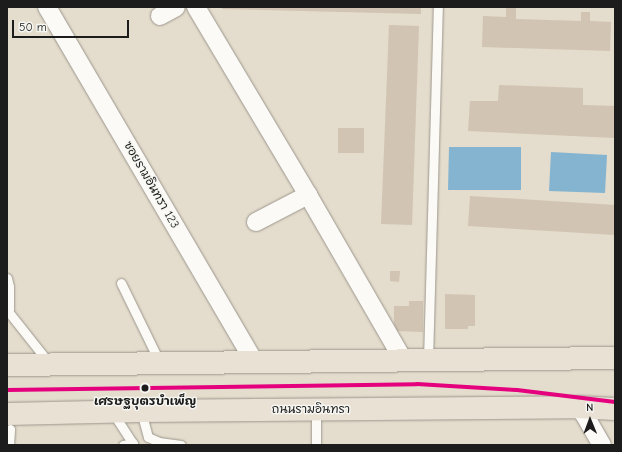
<!DOCTYPE html>
<meta charset="utf-8">
<style>
body{margin:0}
#map{position:relative;width:622px;height:452px;overflow:hidden;background:#e4dccc;font-family:"Comic Neue","Playpen Sans Thai",sans-serif}
div>[style]{position:absolute}
[style*='--x']{left:calc(var(--x)*1px);top:calc(var(--y)*1px);width:calc(var(--w)*1px);rotate:calc(var(--a)*1deg)}
.water>*{inset:0;background:#84b4d0}
.building>*{inset:0;background:#d1c4b3}
.roads{filter:drop-shadow(0 0 1px #9c978e) drop-shadow(0 0 1px #9c978e)}
.service>*{height:9px;margin:-4.5px;padding:0 4.5px;transform-origin:4.5px;border-radius:4.5px;background:#fbfaf7}
.minor>*{height:18px;margin:-9px;padding:0 9px;transform-origin:9px;border-radius:9px;background:#fbfaf7}
.trunk>*{height:22px;margin:-11px;padding:0 11px;transform-origin:11px;border-radius:11px;background:#eae1d5}
.metro-1>*{height:4px;margin:-2px;padding:0 2px;transform-origin:2px;border-radius:2px;background:#e5007d}
.dots>*{width:11px;height:11px;translate:-50% -50%;box-sizing:border-box;border:2px solid #f6f6f2;border-radius:50%}
span{translate:-50% -50%;white-space:nowrap;text-align:center;line-height:1.15;-webkit-text-stroke:3px #f6f6f2;paint-order:stroke}
.street-label{font-size:12px;color:#1c1c1c}
.stop-label{font-size:12px;color:#1c1c1c;font-weight:700}
.frame{position:absolute;inset:0;border:8px solid #1c1c1c;pointer-events:none}
.north{position:absolute;left:570px;top:400px;width:40px;height:40px;-webkit-text-stroke:3px #f6f6f2;paint-order:stroke;rotate:359deg;font-size:11px;font-weight:700;line-height:16px;text-align:center;color:#1c1c1c}
.north::after{content:'';display:block;margin:auto;width:14px;height:18px;background:#1c1c1c;clip-path:polygon(50% 0,100% 100%,50% 72%,0 100%)}
.scale{position:absolute;left:12px;top:20px;width:117px;height:18px;box-sizing:border-box;border:2px solid #1c1c1c;border-top:0;padding-left:5px;font-size:12px;line-height:14px;white-space:nowrap;color:#1c1c1c;-webkit-text-stroke:3px #f6f6f2;paint-order:stroke}
</style>
<div id="map">
<div class="water">
<i style="clip-path:polygon(449px 147px,521px 147px,521px 190px,448px 190px)"></i>
<i style="clip-path:polygon(551px 152px,607px 155px,605px 193px,549px 191px)"></i>
</div>
<div class="building">
<i style="clip-path:polygon(222px 7px,421px 7px,421px 14px,222px 9px)"></i>
<i style="clip-path:polygon(506px 8px,516px 8px,516px 19px,581px 21px,581px 12px,590px 12px,590px 21px,611px 22px,610px 51px,482px 47px,483px 16px,506px 17px)"></i>
<i style="clip-path:polygon(389px 25px,419px 26px,412px 225px,381px 224px)"></i>
<i style="clip-path:polygon(499px 85px,583px 88px,583px 105px,615px 106px,615px 138px,468px 131px,470px 101px,498px 101px)"></i>
<i style="clip-path:polygon(338px 128px,364px 128px,364px 153px,338px 153px)"></i>
<i style="clip-path:polygon(470px 196px,615px 205px,615px 235px,468px 226px)"></i>
<i style="clip-path:polygon(390px 271px,400px 271px,399px 282px,390px 281px)"></i>
<i style="clip-path:polygon(445px 294px,475px 295px,475px 326px,468px 326px,468px 329px,445px 329px)"></i>
<i style="clip-path:polygon(409px 301px,423px 301px,423px 332px,397px 331px,394px 324px,394px 306px,409px 306px)"></i>
</div>
<div class="roads">
<div class="service">
<i style="--x:7;--y:278;--w:9;--a:77"></i>
<i style="--x:9;--y:287;--w:23;--a:90"></i>
<i style="--x:121;--y:283;--w:89;--a:64"></i>
<i style="--x:7;--y:310;--w:68;--a:51.6"></i>
<i style="--x:428;--y:360;--w:353;--a:-88.4"></i>
<i style="--x:141;--y:411;--w:27;--a:75"></i>
<i style="--x:148;--y:437;--w:12;--a:24"></i>
<i style="--x:159;--y:442;--w:22;--a:8"></i>
<i style="--x:113;--y:413;--w:38;--a:57"></i>
<i style="--x:9;--y:445;--w:16;--a:-86"></i>
<i style="--x:123;--y:445;--w:10;--a:-11"></i>
<i style="--x:316;--y:445;--w:35;--a:-90"></i>
</div>
<div class="minor">
<i style="--x:47;--y:7;--w:412;--a:59.7"></i>
<i style="--x:196;--y:7;--w:219;--a:59.2"></i>
<i style="--x:308;--y:195;--w:192;--a:60"></i>
<i style="--x:160;--y:16;--w:18;--a:-29"></i>
<i style="--x:256;--y:222;--w:59;--a:-27.4"></i>
<i style="--x:577;--y:407;--w:10;--a:45"></i>
<i style="--x:584;--y:414;--w:36;--a:60"></i>
</div>
<div class="trunk">
<i style="--x:7;--y:365;--w:608;--a:-0.66"></i>
<i style="--x:7;--y:414;--w:134;--a:-1.3"></i>
<i style="--x:141;--y:411;--w:436;--a:-0.5"></i>
<i style="--x:577;--y:407;--w:38;--a:3"></i>
</div>
</div>
<div class="metro-1">
<i style="--x:7;--y:390;--w:410;--a:-0.8"></i>
<i style="--x:417;--y:384;--w:100;--a:3.4"></i>
<i style="--x:517;--y:390;--w:99;--a:7"></i>
</div>
<div class="dots">
<i style="left:145px;top:388px;background:#1c1c1c"></i>
</div>
<div class="street-label">
<span style="left:151px;top:185px;rotate:60deg">ซอยรามอินทรา 123</span>
<span style="left:311px;top:410px">ถนนรามอินทรา</span>
</div>
<div class="stop-label">
<span style="left:145px;top:402px">เศรษฐบุตรบำเพ็ญ</span>
</div>
<div class="frame"></div>
<div class="north">N</div>
<div class="scale">50 m</div>
</div>
